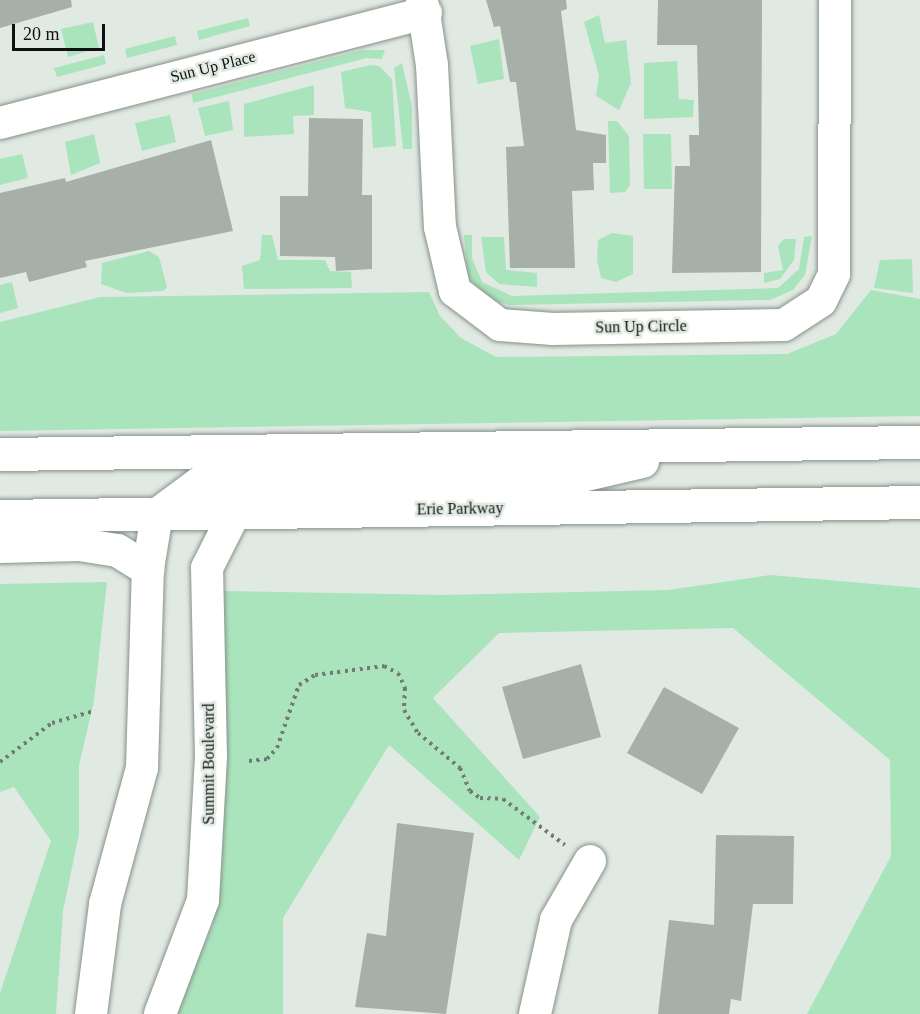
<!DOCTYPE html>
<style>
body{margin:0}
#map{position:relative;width:920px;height:1014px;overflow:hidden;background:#e0eae2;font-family:Georgia,serif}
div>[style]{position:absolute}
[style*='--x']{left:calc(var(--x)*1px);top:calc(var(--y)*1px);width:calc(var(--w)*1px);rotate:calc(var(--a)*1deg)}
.green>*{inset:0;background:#aae4bc}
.building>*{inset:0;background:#a6b0a9}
.path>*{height:4px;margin-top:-2px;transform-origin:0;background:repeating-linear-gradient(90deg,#747a75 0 3px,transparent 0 7.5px)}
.roads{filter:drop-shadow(0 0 2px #87918a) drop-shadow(0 0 2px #87918a)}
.minor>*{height:32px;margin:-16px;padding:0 16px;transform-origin:16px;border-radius:16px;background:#fff}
.major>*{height:33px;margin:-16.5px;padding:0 16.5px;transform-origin:16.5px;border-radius:16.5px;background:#fff}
span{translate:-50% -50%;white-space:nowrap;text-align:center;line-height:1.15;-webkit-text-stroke:5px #e0eae2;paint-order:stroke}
.street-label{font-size:16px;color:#0e110f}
.scale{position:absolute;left:12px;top:24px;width:93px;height:27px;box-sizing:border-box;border:3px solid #0e110f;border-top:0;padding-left:8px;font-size:18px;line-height:21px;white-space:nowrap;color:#0e110f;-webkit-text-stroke:4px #e0eae2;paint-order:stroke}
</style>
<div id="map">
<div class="green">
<i style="clip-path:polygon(599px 15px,605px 43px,626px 40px,631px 83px,619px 110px,596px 96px,599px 76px,584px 22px)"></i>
<i style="clip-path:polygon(248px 18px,250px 26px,199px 40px,197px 31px)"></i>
<i style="clip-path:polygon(93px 22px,99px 48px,68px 57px,61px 29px)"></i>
<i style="clip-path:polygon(175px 36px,177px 45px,127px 58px,125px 49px)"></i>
<i style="clip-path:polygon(499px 39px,504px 79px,478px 84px,470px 46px)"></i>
<i style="clip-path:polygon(362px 50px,385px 50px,382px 59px,367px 58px,193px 103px,192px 94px)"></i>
<i style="clip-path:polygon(104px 55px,106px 64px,57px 77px,54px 68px)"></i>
<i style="clip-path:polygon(677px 61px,679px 99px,694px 100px,693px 117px,644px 119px,644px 63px)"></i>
<i style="clip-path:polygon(402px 63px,412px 107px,412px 149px,403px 149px,394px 68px)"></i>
<i style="clip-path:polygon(370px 65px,379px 66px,392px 79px,396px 146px,373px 148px,371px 112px,345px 108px,341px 72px)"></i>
<i style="clip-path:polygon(314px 85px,314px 115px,293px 116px,294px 134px,244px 137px,244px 104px)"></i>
<i style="clip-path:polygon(229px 101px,233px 130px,205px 136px,198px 108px)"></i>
<i style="clip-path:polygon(170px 115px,176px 142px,142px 151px,135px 123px)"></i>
<i style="clip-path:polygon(608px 121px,617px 121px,629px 136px,630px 185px,625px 192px,610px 193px)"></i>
<i style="clip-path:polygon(94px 134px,100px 163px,71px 175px,65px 142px)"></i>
<i style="clip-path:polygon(671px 134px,672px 189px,644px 189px,643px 134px)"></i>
<i style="clip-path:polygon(22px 154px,28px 178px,0 185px,0 159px)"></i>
<i style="clip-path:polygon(612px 233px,633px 236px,633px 274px,616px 282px,601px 278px,597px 260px,598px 240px)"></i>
<i style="clip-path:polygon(262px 235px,272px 235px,278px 260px,325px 260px,330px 271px,351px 272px,352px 288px,244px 289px,242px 266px,260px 260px)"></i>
<i style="clip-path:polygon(464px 235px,472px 235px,472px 258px,482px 282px,512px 296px,778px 288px,799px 269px,804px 237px,812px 236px,805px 275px,793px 290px,770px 300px,509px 305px,489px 299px,468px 277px)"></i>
<i style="clip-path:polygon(481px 237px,504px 237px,506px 270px,537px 273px,537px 287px,499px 284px,486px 272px)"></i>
<i style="clip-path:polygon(784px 239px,796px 239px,794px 260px,780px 279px,764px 283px,764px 273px,783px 270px,778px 246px)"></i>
<i style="clip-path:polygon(149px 251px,159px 257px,167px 287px,163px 291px,126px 293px,101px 284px,102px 263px)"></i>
<i style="clip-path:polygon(912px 259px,913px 293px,874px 288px,880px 260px)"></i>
<i style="clip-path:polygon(12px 282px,18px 308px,0 313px,0 285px)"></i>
<i style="clip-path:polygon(871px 290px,920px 299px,920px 416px,0 431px,0 322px,100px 297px,429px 292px,440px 316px,461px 338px,496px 357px,787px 354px,836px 334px)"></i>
<i style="clip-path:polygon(770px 575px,920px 588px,920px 1014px,807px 1014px,891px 856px,890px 760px,733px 628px,499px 633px,433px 698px,540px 817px,519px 860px,389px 745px,283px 918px,283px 1014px,173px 1014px,213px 925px,222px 591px,444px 595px,668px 590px)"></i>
<i style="clip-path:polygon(107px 582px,94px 701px,79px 765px,79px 834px,63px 911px,56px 1014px,0 1014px,0 993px,51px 841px,14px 787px,0 792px,0 584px)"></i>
</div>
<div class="building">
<i style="clip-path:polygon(0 0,71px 0,72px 7px,0 28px)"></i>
<i style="clip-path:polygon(486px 0,566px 0,567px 9px,561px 11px,576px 130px,606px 135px,606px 163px,593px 163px,594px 190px,572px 191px,575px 268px,510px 268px,506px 147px,524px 146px,516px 82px,510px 82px,500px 26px,494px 27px)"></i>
<i style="clip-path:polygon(658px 0,762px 0,761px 272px,672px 273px,675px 166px,690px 166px,689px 135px,699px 135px,697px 45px,657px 45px)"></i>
<i style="clip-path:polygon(309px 118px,363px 119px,362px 195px,372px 195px,372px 269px,336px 271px,335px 257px,280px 256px,280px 196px,308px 196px)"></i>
<i style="clip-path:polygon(211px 140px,233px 231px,85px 261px,87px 267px,29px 282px,26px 272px,0 278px,0 193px,65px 178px,66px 182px)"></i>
<i style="clip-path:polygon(581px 664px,601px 737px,523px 759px,502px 687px)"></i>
<i style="clip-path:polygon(664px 687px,739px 728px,702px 794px,627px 753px)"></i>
<i style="clip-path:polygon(397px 823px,474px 833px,446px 1014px,355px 1007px,367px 933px,386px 936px)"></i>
<i style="clip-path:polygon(716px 835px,794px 836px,793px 904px,753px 904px,741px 1001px,731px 999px,729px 1014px,658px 1014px,669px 920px,714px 925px)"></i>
</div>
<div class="path">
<i style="--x:249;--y:761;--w:18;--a:-6"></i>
<i style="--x:267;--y:759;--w:15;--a:-48"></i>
<i style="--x:277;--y:748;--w:67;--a:-70.8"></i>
<i style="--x:299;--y:685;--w:19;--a:-32"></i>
<i style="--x:315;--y:675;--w:70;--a:-7.4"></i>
<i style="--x:384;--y:666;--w:16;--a:27"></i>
<i style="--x:398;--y:673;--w:17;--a:65"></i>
<i style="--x:405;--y:688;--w:22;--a:93"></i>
<i style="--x:404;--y:710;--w:27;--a:59"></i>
<i style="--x:418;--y:733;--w:55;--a:39.8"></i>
<i style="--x:460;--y:768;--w:25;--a:67"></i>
<i style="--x:470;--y:791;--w:12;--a:35"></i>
<i style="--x:480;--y:798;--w:23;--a:2"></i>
<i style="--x:503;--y:799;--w:77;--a:36.6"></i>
<i style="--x:0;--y:762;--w:65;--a:-36.9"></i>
<i style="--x:52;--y:723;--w:44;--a:-15.9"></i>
</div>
<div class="roads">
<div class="minor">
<i style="--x:422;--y:0;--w:66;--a:81.3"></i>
<i style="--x:432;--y:65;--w:162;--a:87.2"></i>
<i style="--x:440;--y:227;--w:66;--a:76.8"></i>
<i style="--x:455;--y:291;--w:56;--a:37.1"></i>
<i style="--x:500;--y:325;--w:53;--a:4.3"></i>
<i style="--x:553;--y:329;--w:231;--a:-1"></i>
<i style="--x:784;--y:325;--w:44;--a:-33"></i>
<i style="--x:821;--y:301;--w:30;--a:-64"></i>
<i style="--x:834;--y:274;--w:274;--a:-89.8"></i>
<i style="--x:0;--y:123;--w:440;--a:-14.5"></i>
<i style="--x:91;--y:1014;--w:111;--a:-82.7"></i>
<i style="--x:105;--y:904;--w:141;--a:-74.8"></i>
<i style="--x:142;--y:768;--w:199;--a:-88.3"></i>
<i style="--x:148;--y:569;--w:56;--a:-80.7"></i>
<i style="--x:160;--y:1014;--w:122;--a:-69.3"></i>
<i style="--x:203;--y:900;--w:143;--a:-86.8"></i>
<i style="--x:211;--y:757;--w:189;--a:-91.2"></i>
<i style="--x:207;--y:568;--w:63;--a:-63.4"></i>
<i style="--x:535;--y:1014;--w:96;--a:-77.4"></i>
<i style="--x:556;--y:920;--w:68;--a:-60"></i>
</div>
<div class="major">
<i style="--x:0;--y:454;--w:920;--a:-0.75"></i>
<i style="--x:157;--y:514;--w:52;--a:-36.4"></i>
<i style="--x:199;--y:483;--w:370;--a:-0.8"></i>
<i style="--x:569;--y:478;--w:75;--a:-13.1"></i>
<i style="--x:0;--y:516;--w:920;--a:-0.87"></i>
<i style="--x:0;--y:546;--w:79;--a:-1.5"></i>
<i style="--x:79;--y:544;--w:38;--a:9"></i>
<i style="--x:117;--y:550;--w:36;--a:32"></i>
</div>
</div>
<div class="street-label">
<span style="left:213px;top:67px;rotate:-14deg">Sun Up Place</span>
<span style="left:641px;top:327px;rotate:-1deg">Sun Up Circle</span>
<span style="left:460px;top:509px;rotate:-1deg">Erie Parkway</span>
<span style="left:209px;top:764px;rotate:-90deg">Summit Boulevard</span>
</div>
<div class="scale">20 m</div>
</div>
